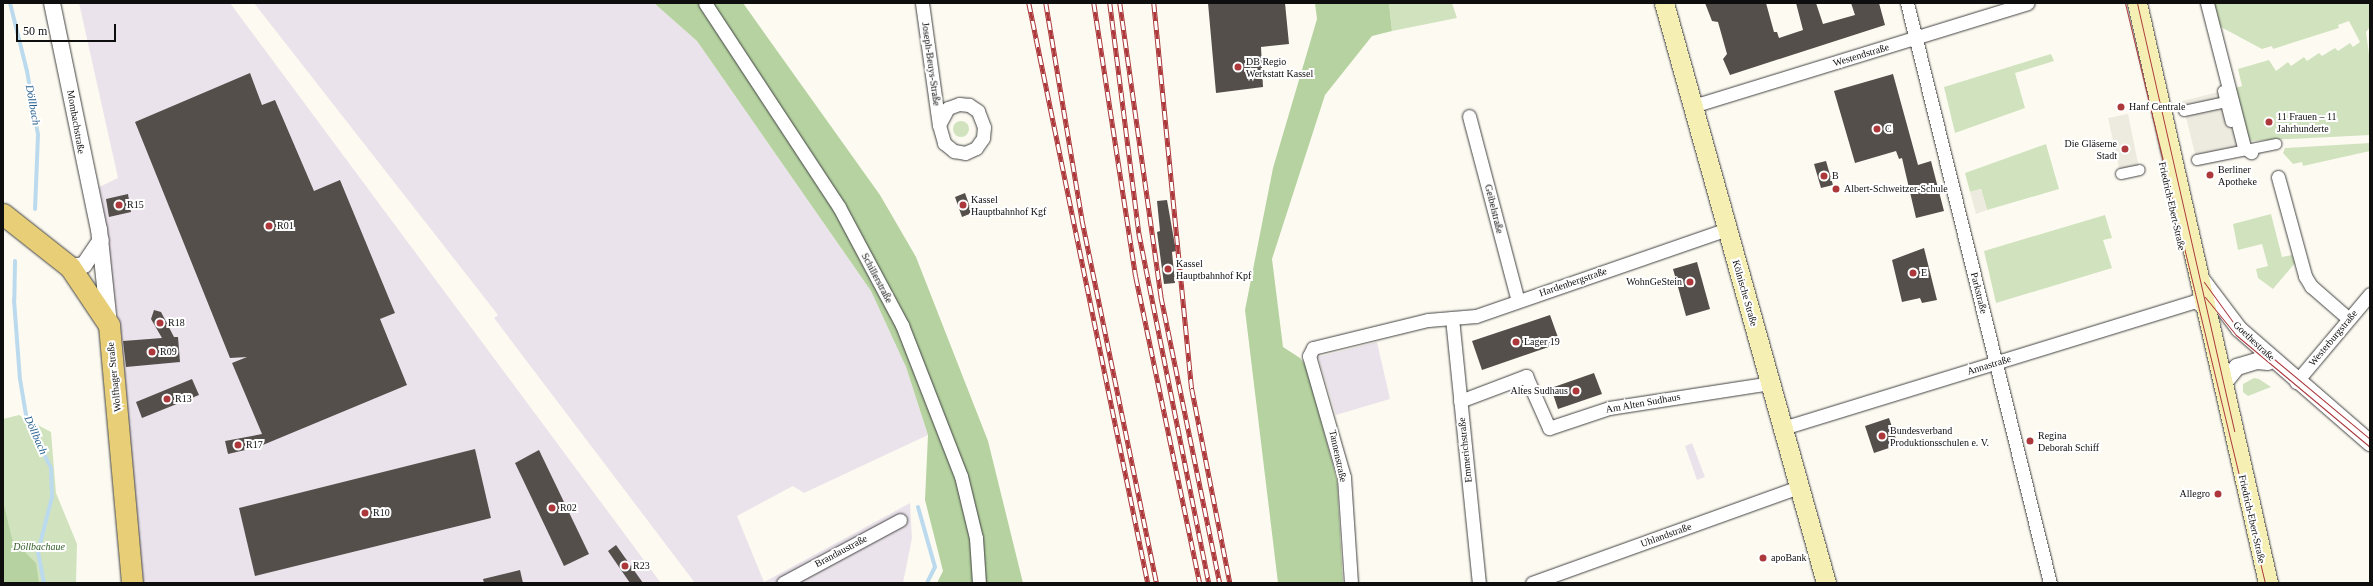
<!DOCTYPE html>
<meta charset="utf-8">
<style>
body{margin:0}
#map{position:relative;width:2373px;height:586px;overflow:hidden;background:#fdfbf1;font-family:"Times New Roman",serif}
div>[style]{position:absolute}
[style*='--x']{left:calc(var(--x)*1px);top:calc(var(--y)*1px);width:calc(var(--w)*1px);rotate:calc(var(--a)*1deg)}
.industrial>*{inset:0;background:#ebe3eb}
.green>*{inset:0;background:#d1e3be}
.round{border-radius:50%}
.forest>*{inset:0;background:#b5d2a0}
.plaza>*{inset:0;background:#edeae0}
.stream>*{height:4px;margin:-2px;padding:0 2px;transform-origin:2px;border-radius:2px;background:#bcdaee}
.building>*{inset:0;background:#554f4c}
.roads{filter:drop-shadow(0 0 1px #414141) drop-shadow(0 0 1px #414141)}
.pedestrian>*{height:10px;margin:-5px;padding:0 5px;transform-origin:5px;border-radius:5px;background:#fff}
.minor>*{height:13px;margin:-6.5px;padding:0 6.5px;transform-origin:6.5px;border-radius:6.5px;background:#fff}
.tertiary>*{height:16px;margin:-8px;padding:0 8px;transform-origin:8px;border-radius:8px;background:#fff}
.secondary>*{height:19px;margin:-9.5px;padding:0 9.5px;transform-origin:9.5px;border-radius:9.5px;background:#f5efb4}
.primary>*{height:21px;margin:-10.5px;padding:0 10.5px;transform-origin:10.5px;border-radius:10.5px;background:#e7ce77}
.tram>*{height:1px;margin:-0.5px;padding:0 0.5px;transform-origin:0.5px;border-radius:0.5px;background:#ac383b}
.rail>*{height:4.5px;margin-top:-2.25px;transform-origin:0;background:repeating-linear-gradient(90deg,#fff 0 9px,#ac383b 0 18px);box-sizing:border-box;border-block:1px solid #ac383b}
.dots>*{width:11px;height:11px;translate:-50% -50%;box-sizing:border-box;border:2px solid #fff;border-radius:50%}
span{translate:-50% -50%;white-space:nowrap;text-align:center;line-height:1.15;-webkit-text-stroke:4px #fff;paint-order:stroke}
.street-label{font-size:10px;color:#0e0e0e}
.poi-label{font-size:10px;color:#0e0e0e}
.left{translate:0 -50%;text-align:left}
.right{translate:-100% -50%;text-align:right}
.park-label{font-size:10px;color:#315d26;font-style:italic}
.water-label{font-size:11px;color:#276090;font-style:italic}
.frame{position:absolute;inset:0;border:4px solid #0e0e0e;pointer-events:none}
.scale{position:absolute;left:16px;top:24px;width:100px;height:18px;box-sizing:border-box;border:2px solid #0e0e0e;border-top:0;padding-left:5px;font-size:12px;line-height:14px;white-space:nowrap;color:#0e0e0e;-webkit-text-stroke:3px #fff;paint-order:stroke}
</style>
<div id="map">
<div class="industrial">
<i style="clip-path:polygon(79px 3px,230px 3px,661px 583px,139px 583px,120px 334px,99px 187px,118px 178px)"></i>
<i style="clip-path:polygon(254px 3px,654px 3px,697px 41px,871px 291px,906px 367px,928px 435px,804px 493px,793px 486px,737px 516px,764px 582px,910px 503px,912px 538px,903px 583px,695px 583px,494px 318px,498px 315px)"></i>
<i style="clip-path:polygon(1377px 342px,1390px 399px,1336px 415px,1318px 357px)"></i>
<i style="clip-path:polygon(1692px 443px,1705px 477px,1697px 480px,1685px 446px)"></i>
</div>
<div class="green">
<i style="clip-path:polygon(1389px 3px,1452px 3px,1457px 18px,1392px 31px)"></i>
<i style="clip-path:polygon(2213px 3px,2370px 3px,2370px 27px,2366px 32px,2370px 62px,2370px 135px,2248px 141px,2235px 88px,2242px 86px,2238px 69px,2269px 60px,2276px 71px,2288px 62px,2291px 66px,2304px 57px,2307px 61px,2319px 53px,2322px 56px,2335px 48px,2338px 51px,2350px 43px,2353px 47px,2360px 42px,2349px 21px,2338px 25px,2339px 28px,2273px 49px,2272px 46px,2262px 49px,2219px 26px)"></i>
<i style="clip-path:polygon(2051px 54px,2054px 61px,2015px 73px,2025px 108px,1955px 133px,1944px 87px)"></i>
<i class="round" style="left:953px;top:121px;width:16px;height:16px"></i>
<i style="clip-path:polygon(2370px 143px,2370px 151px,2303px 166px,2302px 162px,2293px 164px,2283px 153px,2285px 148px)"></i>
<i style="clip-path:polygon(2046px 144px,2059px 189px,1987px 210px,1981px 189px,1970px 192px,1965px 173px)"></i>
<i style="clip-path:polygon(2271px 214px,2282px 257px,2292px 255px,2295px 263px,2273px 289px,2258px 278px,2256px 269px,2268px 266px,2262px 244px,2238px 250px,2233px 224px)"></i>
<i style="clip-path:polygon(2105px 215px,2112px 238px,2103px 240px,2112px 268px,1996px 303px,1984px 251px)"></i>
<i style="clip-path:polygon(2254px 378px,2259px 379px,2271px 387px,2248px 396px,2243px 392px,2243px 384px)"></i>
<i style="clip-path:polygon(19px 415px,51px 432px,56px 493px,77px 544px,76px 583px,3px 583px,3px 419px)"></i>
</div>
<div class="forest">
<i style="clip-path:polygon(654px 3px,743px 3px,880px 195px,916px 257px,988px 441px,1023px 583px,937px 583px,943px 571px,925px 500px,928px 435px,906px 367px,871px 291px,697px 41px)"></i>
<i style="clip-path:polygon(1315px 3px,1389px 3px,1392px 31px,1372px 36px,1325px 95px,1272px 259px,1283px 347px,1300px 358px,1306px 366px,1337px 480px,1343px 583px,1278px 583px,1245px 310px,1273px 168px,1317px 19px)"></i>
<i style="clip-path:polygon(3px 501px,12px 539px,36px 563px,39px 583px,3px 583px)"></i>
</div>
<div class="plaza">
<i style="clip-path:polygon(2235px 88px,2251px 152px,2198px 166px,2182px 101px)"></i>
<i style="clip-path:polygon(2128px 114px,2140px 173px,2121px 177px,2108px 118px)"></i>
<i style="clip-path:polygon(1981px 189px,1987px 210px,1976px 214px,1970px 192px)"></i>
</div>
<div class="stream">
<i style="--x:10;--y:3;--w:70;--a:76"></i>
<i style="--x:27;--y:71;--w:65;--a:80.2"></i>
<i style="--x:38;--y:135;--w:74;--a:92.3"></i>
<i style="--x:15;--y:261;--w:39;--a:91"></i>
<i style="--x:14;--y:300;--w:79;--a:85.7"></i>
<i style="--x:20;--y:379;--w:43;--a:80.5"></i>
<i style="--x:27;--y:421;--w:53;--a:62.9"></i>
<i style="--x:51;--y:468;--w:29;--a:88"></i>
<i style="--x:52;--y:497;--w:57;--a:104.3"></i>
<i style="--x:38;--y:552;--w:32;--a:79"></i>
<i style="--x:918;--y:507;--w:62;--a:74.2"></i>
<i style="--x:935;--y:567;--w:18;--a:117"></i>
</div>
<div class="building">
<i style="clip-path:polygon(1208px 3px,1285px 3px,1289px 44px,1261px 47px,1263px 87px,1216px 93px)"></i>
<i style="clip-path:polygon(1705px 3px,1766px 3px,1774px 32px,1777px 32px,1779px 38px,1803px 30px,1796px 3px,1816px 3px,1823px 24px,1855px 15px,1851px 3px,1879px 3px,1885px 25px,1730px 75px,1723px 59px,1727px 54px,1718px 22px,1712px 21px)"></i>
<i style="clip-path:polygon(250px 73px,262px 105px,275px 100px,314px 191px,340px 180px,395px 313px,380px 319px,407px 385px,258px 447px,228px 454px,225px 441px,262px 434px,232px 363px,247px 357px,230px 358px,135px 122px)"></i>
<i style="clip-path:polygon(1893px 74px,1918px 165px,1931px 161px,1944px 211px,1916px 218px,1902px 158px,1899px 159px,1896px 151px,1855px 163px,1834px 91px)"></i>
<i style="clip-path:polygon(1826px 161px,1833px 185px,1821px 188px,1814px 164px)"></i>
<i style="clip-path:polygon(965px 193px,972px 213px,962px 217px,955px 197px)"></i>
<i style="clip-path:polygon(128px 194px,131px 212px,109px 217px,106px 199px)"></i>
<i style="clip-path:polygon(1167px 200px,1176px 251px,1172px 252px,1175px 283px,1164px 284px,1157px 232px,1160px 231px,1157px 201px)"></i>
<i style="clip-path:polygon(1924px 248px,1937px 300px,1922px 303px,1920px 298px,1902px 302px,1892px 260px)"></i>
<i style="clip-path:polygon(1697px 262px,1710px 309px,1686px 316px,1673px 269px)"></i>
<i style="clip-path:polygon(154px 310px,161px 312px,174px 337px,178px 337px,180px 362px,126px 367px,123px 341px,162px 338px,151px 319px)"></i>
<i style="clip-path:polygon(1550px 315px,1560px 343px,1482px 370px,1472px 341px)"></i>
<i style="clip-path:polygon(1594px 373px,1602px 394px,1558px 409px,1551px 388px)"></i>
<i style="clip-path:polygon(192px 379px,199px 395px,142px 418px,136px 402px)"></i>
<i style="clip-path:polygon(1889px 418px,1898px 445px,1874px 453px,1865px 426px)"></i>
<i style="clip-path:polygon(475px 449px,491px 518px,255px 576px,239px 508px)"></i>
<i style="clip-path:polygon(539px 450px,589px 554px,564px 566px,515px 463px)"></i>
<i style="clip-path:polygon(616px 545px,643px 583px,630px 583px,608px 551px)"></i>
<i style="clip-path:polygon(520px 570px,523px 583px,484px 583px,483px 579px)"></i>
</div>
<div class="roads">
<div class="pedestrian">
<i style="--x:2223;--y:91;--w:32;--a:76"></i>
<i style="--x:2184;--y:111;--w:43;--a:-12.1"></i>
<i style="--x:2197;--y:160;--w:81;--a:-11.4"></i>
<i style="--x:2121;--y:174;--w:19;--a:-12"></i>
</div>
<div class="minor">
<i style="--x:705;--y:3;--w:244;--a:56.7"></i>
<i style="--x:839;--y:207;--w:134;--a:61.9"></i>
<i style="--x:902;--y:325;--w:162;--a:68.7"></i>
<i style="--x:961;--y:476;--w:64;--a:76.4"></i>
<i style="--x:976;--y:538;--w:45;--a:86.2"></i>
<i style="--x:922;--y:3;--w:123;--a:82.1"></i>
<i style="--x:939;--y:125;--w:19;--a:74"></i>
<i style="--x:944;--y:143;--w:13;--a:39"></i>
<i style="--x:954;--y:151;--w:11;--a:10"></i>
<i style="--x:965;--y:153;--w:12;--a:-24"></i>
<i style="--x:976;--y:148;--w:12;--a:-55"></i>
<i style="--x:983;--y:138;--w:11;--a:-85"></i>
<i style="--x:984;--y:127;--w:17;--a:-111"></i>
<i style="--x:978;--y:111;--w:11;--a:-146"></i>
<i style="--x:969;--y:105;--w:10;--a:-174"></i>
<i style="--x:959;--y:104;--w:12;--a:160"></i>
<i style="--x:948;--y:108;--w:19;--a:118"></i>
<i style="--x:1907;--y:3;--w:597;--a:76.15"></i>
<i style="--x:2207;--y:3;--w:149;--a:75.6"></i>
<i style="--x:2244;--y:147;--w:9;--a:36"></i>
<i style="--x:1693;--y:106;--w:350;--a:-17.1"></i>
<i style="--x:1469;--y:116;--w:191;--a:75.2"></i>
<i style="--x:2278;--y:177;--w:103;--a:74.7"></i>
<i style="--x:2305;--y:276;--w:12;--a:59"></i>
<i style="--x:2311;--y:286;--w:50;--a:41"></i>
<i style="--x:1452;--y:318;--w:266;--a:84.2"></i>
<i style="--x:2296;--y:382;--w:115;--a:-49.9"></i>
<i style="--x:1460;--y:401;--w:71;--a:-20.7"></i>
<i style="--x:1526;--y:376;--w:57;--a:66.1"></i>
<i style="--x:1549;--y:428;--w:63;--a:-18.4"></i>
<i style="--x:1609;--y:408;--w:163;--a:-8.8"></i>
<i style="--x:1783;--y:428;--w:431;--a:-17.1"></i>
<i style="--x:2195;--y:301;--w:16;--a:38"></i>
<i style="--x:783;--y:583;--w:133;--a:-28.3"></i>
<i style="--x:1351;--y:583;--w:106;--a:-93.8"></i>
<i style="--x:1344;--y:477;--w:126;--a:-106.1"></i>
<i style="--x:1309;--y:356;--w:9;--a:-63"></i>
<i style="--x:1313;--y:348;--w:118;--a:-13.7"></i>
<i style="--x:1428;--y:320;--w:48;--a:-4.8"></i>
<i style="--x:1476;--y:316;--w:266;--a:-19.1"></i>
<i style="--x:1532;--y:583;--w:284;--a:-19.8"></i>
</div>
<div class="tertiary">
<i style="--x:52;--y:3;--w:231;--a:78.3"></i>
<i style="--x:99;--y:229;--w:96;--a:84"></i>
<i style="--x:70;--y:267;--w:14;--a:-8"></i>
<i style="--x:84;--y:265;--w:30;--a:-56"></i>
<i style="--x:2202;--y:280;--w:61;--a:52.9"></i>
<i style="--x:2239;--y:329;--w:174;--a:41"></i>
<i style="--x:2224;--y:383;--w:21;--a:-51"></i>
<i style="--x:2237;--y:367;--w:21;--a:-17"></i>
<i style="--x:2257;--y:361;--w:11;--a:5"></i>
</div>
<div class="secondary">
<i style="--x:1664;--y:3;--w:602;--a:74.39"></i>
<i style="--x:2137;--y:3;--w:595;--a:77.27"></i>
</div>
<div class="primary">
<i style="--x:3;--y:214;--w:85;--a:38.3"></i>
<i style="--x:70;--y:267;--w:70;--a:56.1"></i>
<i style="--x:109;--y:325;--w:259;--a:84.9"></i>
</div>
</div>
<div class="tram">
<i style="--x:2125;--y:3;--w:597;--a:76.43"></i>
<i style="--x:2137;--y:3;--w:439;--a:77.2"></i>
<i style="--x:2204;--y:282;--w:58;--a:54.1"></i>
<i style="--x:2238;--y:329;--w:172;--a:39.8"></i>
<i style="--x:2205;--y:297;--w:49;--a:50.8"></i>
<i style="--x:2236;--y:335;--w:175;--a:39.9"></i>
</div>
<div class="rail">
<i style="--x:1029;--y:3;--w:592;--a:78.41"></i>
<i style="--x:1046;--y:3;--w:219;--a:80.5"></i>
<i style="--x:1082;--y:219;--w:372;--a:78.4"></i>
<i style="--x:1094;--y:3;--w:277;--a:81.3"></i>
<i style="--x:1136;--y:277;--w:313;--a:78.2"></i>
<i style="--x:1110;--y:3;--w:232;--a:82.8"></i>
<i style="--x:1139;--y:233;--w:357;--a:78.7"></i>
<i style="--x:1120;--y:3;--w:296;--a:82"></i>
<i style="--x:1161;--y:296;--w:293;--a:78.4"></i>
<i style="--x:1154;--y:3;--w:388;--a:84.4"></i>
<i style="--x:1192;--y:389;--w:198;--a:78.9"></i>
</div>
<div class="dots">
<i style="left:1238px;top:67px;background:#ac383b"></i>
<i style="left:2121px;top:107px;background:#ac383b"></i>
<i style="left:2269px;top:122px;background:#ac383b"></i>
<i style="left:1877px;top:129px;background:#ac383b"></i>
<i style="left:2125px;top:149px;background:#ac383b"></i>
<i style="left:2210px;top:175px;background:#ac383b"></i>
<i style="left:1824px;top:176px;background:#ac383b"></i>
<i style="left:1836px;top:189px;background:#ac383b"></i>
<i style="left:119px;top:205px;background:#ac383b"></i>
<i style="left:963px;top:205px;background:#ac383b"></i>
<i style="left:269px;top:226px;background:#ac383b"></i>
<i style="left:1168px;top:269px;background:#ac383b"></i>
<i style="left:1913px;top:273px;background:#ac383b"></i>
<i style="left:1690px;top:282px;background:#ac383b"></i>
<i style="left:160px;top:323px;background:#ac383b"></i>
<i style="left:1516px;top:342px;background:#ac383b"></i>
<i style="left:152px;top:352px;background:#ac383b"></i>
<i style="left:1576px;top:391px;background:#ac383b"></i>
<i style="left:167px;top:399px;background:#ac383b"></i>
<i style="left:1882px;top:436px;background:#ac383b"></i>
<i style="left:2030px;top:441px;background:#ac383b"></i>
<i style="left:238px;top:445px;background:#ac383b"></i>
<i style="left:2218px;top:494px;background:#ac383b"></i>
<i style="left:552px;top:508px;background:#ac383b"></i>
<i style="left:365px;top:513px;background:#ac383b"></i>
<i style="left:1763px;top:558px;background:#ac383b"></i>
<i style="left:625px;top:566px;background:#ac383b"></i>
</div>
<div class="street-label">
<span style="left:1861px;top:55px;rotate:-17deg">Westendstraße</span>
<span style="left:931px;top:64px;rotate:82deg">Joseph-Beuys-Straße</span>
<span style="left:76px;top:122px;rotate:80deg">Mombachstraße</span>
<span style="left:2172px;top:206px;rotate:77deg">Friedrich-Ebert-Straße</span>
<span style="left:1494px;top:209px;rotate:76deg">Geibelstraße</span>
<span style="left:877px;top:278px;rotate:62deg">Schillerstraße</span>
<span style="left:1573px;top:282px;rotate:-19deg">Hardenbergstraße</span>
<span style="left:1745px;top:293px;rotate:74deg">Kölnische Straße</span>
<span style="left:1979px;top:293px;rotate:76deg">Parkstraße</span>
<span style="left:2333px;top:338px;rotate:-50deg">Westerburgstraße</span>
<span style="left:2254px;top:341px;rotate:43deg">Goethestraße</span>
<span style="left:1989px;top:365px;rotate:-17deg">Annastraße</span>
<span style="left:114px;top:377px;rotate:-96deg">Wolfhager Straße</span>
<span style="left:1643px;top:403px;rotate:-10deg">Am Alten Sudhaus</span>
<span style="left:1465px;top:450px;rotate:-96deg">Emmerichstraße</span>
<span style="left:1338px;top:456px;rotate:78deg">Tannenstraße</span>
<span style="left:2252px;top:519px;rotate:77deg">Friedrich-Ebert-Straße</span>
<span style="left:1666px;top:535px;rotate:-20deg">Uhlandstraße</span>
<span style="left:841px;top:551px;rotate:-28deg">Brandaustraße</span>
</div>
<div class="poi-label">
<span class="left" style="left:1246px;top:67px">DB Regio<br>Werkstatt Kassel</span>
<span class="left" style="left:2129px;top:107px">Hanf Centrale</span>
<span class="left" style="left:2277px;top:122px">11 Frauen – 11<br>Jahrhunderte</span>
<span class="left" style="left:1885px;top:129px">C</span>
<span class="right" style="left:2117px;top:149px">Die Gläserne<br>Stadt</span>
<span class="left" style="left:2218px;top:175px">Berliner<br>Apotheke</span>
<span class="left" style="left:1832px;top:176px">B</span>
<span class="left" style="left:1844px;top:189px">Albert-Schweitzer-Schule</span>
<span class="left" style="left:971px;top:205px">Kassel<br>Hauptbahnhof Kgf</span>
<span class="left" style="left:127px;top:205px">R15</span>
<span class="left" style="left:277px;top:226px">R01</span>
<span class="left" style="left:1176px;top:269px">Kassel<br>Hauptbahnhof Kpf</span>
<span class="left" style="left:1921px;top:273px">E</span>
<span class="right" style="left:1682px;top:282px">WohnGeStein</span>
<span class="left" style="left:168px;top:323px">R18</span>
<span class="left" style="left:1524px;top:342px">Lager 19</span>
<span class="left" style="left:160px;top:352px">R09</span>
<span class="right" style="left:1568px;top:391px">Altes Sudhaus</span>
<span class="left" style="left:175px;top:399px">R13</span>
<span class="left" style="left:1890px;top:436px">Bundesverband<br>Produktionsschulen e. V.</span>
<span class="left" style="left:2038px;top:441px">Regina<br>Deborah Schiff</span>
<span class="left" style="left:246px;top:445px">R17</span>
<span class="right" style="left:2210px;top:494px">Allegro</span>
<span class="left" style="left:560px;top:508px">R02</span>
<span class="left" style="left:373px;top:513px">R10</span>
<span class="left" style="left:1771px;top:558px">apoBank</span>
<span class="left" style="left:633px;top:566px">R23</span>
</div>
<div class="park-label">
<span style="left:39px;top:547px">Döllbachaue</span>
</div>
<div class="water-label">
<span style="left:33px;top:105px;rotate:80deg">Döllbach</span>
<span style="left:36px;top:435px;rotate:66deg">Döllbach</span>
</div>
<div class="frame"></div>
<div class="scale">50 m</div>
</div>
